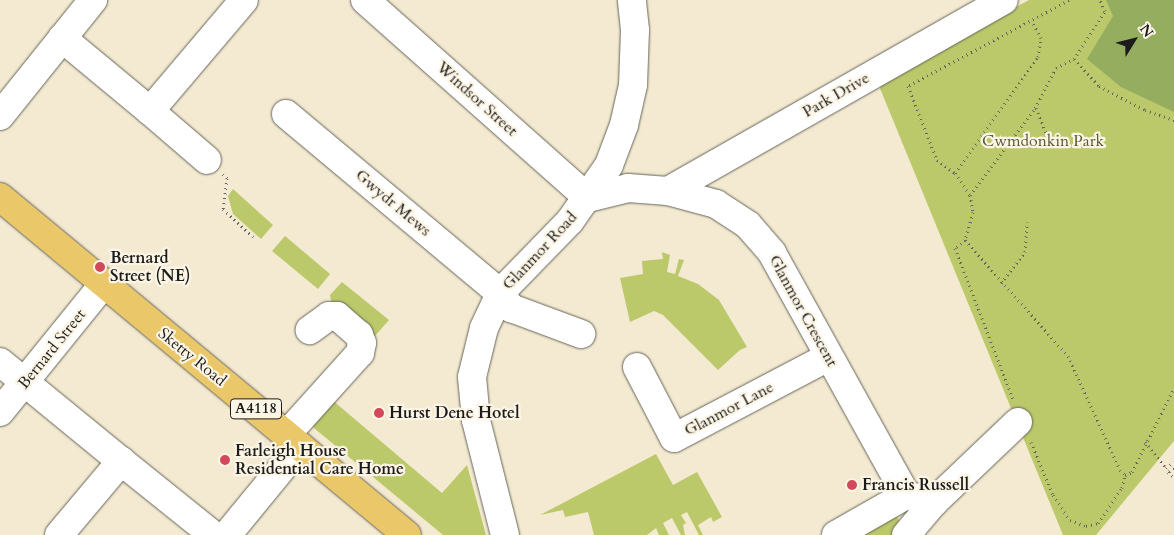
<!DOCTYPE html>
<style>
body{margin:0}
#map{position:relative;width:1174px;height:535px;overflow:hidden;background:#f3ead1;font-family:Cardo,serif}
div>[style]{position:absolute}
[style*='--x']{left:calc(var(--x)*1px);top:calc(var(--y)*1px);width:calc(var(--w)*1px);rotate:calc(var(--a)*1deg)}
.green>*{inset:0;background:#bcc96a}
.forest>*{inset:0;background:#95ad5e}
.path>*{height:3px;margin-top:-1.5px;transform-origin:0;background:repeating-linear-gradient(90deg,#67645b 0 1px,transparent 0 5px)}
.roads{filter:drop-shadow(0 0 1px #67645b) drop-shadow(0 0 1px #67645b)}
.minor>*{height:28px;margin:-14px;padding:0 14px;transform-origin:14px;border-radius:14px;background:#fff}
.major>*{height:28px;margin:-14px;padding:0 14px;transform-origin:14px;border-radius:14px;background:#eac769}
.dots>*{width:14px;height:14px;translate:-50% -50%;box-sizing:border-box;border:2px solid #fcf5e5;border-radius:50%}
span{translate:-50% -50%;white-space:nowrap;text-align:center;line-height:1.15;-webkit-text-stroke:4.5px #fcf5e5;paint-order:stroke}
.shield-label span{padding:1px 4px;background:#fcf5e5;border:1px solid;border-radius:4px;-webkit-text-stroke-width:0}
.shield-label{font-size:15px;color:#1c1c1c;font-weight:700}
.street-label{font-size:16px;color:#1c1c1c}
.park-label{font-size:16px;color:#545937}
.poi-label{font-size:16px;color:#1c1c1c;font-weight:700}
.left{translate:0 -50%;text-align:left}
.north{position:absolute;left:1109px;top:15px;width:50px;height:50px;-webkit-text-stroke:4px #fcf5e5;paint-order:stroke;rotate:54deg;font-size:14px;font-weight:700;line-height:20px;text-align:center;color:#1c1c1c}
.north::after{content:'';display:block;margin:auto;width:18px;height:22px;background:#1c1c1c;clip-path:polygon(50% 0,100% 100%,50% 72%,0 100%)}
</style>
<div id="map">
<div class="green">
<i style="clip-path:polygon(1029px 0,1174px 0,1174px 441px,1096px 535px,1063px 535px,877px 81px)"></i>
<i style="clip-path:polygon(233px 189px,273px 225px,261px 239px,233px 214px,228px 196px)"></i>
<i style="clip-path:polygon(285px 236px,330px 274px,318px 289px,272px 251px)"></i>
<i style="clip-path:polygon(662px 252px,670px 255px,667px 272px,675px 274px,679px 259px,684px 260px,678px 276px,698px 284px,719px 300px,747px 347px,740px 350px,718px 370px,663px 315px,654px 311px,630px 322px,620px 278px,643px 274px,642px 261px,663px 259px)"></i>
<i style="clip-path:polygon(342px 282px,389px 320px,374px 337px,331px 301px,330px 295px)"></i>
<i style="clip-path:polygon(331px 399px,442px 493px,467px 465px,486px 535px,443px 535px,314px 428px,311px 424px)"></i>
<i style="clip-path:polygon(656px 454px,673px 485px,697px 472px,722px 517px,713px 522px,711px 517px,698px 525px,703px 535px,699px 535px,687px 512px,681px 515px,686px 523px,683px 525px,685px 535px,681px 535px,672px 518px,663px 523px,669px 535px,659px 535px,656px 528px,647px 535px,594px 535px,588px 512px,565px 517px,563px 510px,540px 515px)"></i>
<i style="clip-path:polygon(894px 512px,905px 530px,901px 535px,854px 535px)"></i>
</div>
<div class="forest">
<i style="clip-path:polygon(1106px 0,1174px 0,1174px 112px,1121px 87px,1087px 59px,1113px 16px)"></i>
</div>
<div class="path">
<i style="--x:1069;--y:0;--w:183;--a:151.9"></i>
<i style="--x:908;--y:86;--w:79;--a:68.6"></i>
<i style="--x:937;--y:160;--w:22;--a:36"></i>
<i style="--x:955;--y:173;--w:27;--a:56"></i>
<i style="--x:970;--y:195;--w:17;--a:80"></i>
<i style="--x:973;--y:212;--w:29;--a:106"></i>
<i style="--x:965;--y:240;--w:155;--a:48.4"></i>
<i style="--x:1068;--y:356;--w:125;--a:65.5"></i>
<i style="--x:1120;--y:470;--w:7;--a:45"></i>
<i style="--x:1125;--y:475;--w:8;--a:-23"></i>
<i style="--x:1132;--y:472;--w:94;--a:-63.4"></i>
<i style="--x:1074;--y:59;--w:37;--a:47"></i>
<i style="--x:1099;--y:86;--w:52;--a:27.6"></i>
<i style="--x:1145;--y:110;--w:31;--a:19"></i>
<i style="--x:1036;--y:108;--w:31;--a:68"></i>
<i style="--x:955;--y:173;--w:143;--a:-54.4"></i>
<i style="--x:1038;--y:57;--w:19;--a:-81"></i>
<i style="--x:1041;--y:38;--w:19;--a:-118"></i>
<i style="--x:223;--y:174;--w:6;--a:45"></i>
<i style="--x:227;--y:178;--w:31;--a:97"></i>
<i style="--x:223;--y:209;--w:41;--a:43"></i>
<i style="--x:970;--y:195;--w:109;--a:-53.2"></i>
<i style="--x:1035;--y:108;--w:45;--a:-62.3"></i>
<i style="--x:1056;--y:68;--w:20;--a:-27"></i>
<i style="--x:1074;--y:59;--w:57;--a:-57.1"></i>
<i style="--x:1105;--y:11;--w:12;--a:-114"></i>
<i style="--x:965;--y:240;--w:13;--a:141"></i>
<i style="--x:955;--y:248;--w:162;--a:69"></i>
<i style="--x:1001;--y:283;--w:39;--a:-52"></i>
<i style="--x:1025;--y:252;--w:30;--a:-86"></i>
<i style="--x:1031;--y:442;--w:57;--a:67.5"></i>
<i style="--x:1053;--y:495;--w:30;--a:56"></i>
<i style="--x:1070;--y:520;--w:17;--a:21"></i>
<i style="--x:1086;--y:526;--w:12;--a:-14"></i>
<i style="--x:1098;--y:523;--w:42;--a:-55.6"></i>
<i style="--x:1122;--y:488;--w:13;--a:-77"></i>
<i style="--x:1145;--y:442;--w:33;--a:51"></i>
<i style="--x:1166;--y:468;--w:10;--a:-37"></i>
<i style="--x:1174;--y:468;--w:7;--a:146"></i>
<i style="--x:1168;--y:472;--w:8;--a:40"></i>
</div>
<div class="roads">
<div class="minor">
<i style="--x:365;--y:0;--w:298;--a:41.6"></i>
<i style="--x:588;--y:198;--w:41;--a:-14"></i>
<i style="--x:628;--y:188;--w:40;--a:4.3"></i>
<i style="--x:668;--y:191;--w:50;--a:15.2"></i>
<i style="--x:716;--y:204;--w:38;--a:33"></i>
<i style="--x:748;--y:225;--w:37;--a:49"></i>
<i style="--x:772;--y:253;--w:277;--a:61"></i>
<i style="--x:62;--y:38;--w:114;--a:39.7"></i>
<i style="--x:150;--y:111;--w:145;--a:-49.7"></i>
<i style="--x:150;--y:111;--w:75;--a:40.7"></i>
<i style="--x:286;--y:114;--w:279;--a:39.9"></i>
<i style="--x:500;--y:293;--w:19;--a:54"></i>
<i style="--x:511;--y:308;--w:75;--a:20.4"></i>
<i style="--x:0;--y:116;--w:149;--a:-51.3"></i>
<i style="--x:668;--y:191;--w:386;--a:-29.6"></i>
<i style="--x:0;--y:362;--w:156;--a:39.3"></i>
<i style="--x:637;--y:367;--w:80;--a:62.5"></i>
<i style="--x:674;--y:438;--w:174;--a:-27.7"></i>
<i style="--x:0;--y:412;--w:164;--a:-51"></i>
<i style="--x:287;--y:434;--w:109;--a:-48"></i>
<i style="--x:360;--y:353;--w:10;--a:-79"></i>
<i style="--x:362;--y:343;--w:9;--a:-111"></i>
<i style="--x:359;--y:335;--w:29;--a:-139"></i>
<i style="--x:337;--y:316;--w:8;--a:180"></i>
<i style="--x:329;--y:316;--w:24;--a:144"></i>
<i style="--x:59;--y:535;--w:97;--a:-50"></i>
<i style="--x:121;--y:461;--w:118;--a:38.8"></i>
<i style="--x:227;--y:535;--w:115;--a:-50.6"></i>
<i style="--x:505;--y:535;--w:119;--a:-104.2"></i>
<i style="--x:476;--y:420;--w:43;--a:-95.3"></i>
<i style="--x:472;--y:377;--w:50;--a:-76.2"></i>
<i style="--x:484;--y:328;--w:38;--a:-65"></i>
<i style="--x:500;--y:293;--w:100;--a:-45.8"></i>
<i style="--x:570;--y:221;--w:68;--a:-55.1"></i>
<i style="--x:609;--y:165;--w:43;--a:-69.4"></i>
<i style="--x:624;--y:125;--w:41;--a:-77.3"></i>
<i style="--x:633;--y:85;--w:55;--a:-87.9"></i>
<i style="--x:635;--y:30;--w:30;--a:-96"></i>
<i style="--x:836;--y:535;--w:81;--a:-29.7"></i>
<i style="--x:906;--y:495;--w:29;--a:14"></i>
<i style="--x:934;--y:502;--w:116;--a:-43.6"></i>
<i style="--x:906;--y:535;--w:43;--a:-49.7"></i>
</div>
<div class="major">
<i style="--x:0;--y:197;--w:529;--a:39.71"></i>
</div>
</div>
<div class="dots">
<i style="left:100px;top:267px;background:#d1495b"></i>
<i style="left:379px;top:413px;background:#d1495b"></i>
<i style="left:225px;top:460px;background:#d1495b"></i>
<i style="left:852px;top:485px;background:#d1495b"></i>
</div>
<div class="shield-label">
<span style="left:256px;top:409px">A4118</span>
</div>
<div class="street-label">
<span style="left:836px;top:95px;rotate:-30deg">Park Drive</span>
<span style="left:477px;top:99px;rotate:42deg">Windsor Street</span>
<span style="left:393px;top:203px;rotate:40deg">Gwydr Mews</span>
<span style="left:540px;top:251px;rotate:-47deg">Glanmor Road</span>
<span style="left:803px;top:311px;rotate:61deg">Glanmor Crescent</span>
<span style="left:52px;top:349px;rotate:-51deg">Bernard Street</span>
<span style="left:192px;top:357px;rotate:39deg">Sketty Road</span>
<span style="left:729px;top:409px;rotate:-28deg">Glanmor Lane</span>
</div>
<div class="park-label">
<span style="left:1043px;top:141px">Cwmdonkin Park</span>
</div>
<div class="poi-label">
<span class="left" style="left:110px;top:267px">Bernard<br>Street (NE)</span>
<span class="left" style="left:389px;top:413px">Hurst Dene Hotel</span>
<span class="left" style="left:235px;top:460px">Farleigh House<br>Residential Care Home</span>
<span class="left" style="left:862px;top:485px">Francis Russell</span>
</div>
<div class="north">N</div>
</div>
